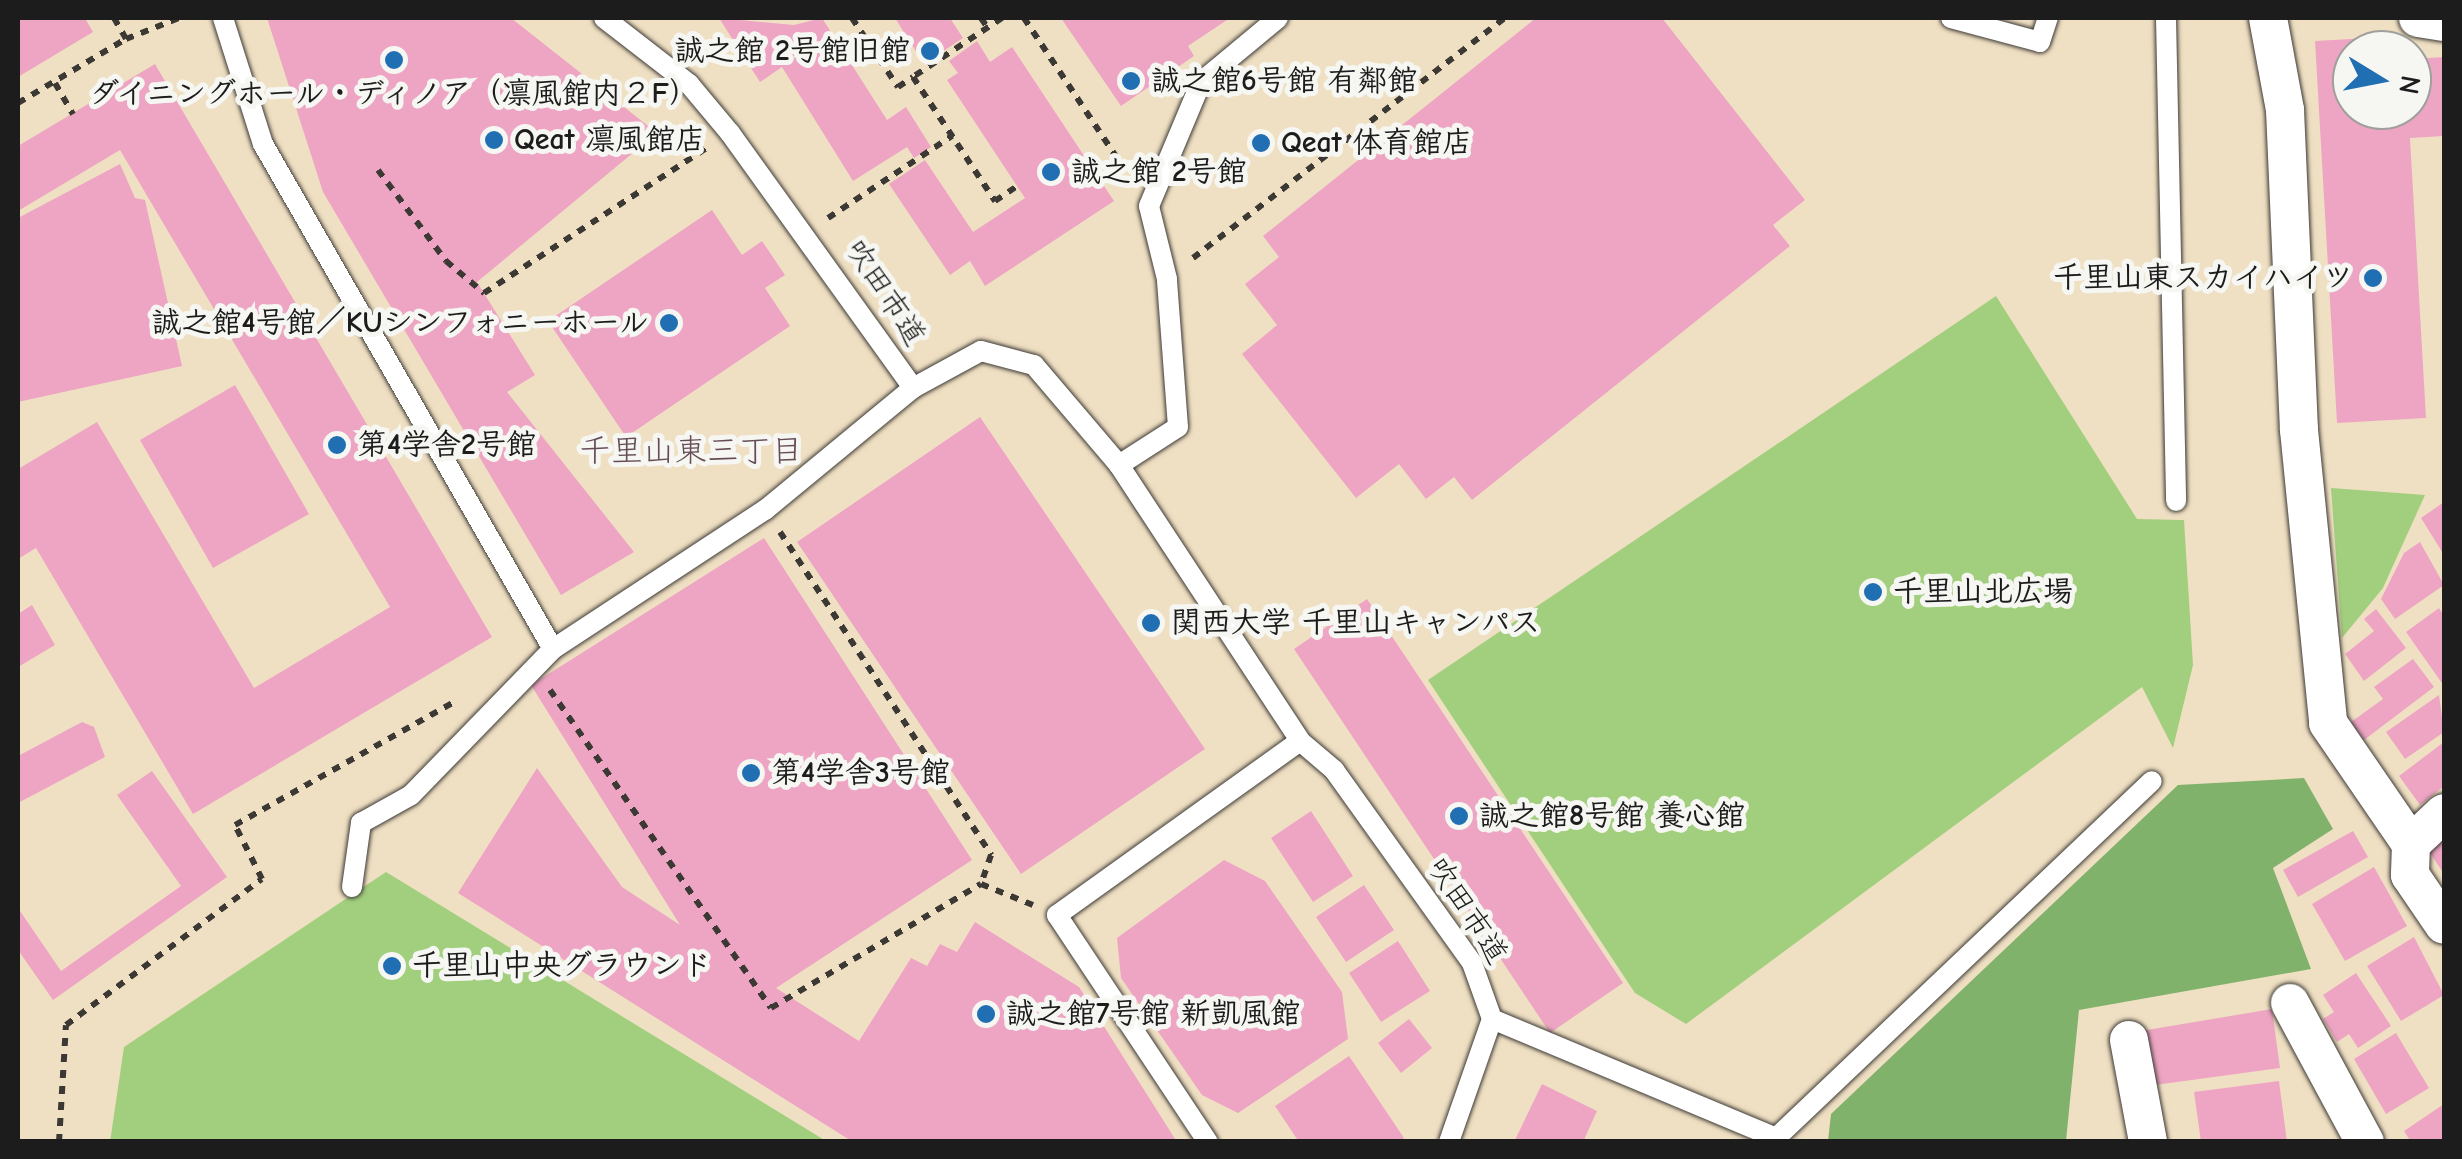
<!DOCTYPE html>
<meta charset="utf-8">
<style>
body{margin:0}
#map{position:relative;width:2462px;height:1159px;overflow:hidden;background:#f0e0c3;font-family:"Comic Neue","Klee One",sans-serif}
div>[style]{position:absolute}
[style*='--x']{left:calc(var(--x)*1px);top:calc(var(--y)*1px);width:calc(var(--w)*1px);rotate:calc(var(--a)*1deg)}
.green>*{inset:0;background:#a2cf7d}
.forest>*{inset:0;background:#81b26c}
.building>*{inset:0;background:#eda5c3}
.path>*{height:6px;margin-top:-3px;transform-origin:0;background:repeating-linear-gradient(90deg,#3c3935 0 8px,transparent 0 16px)}
.roads{filter:drop-shadow(0 0 2px #3c3935) drop-shadow(0 0 2px #3c3935)}
.service>*{height:20px;margin:-10px;padding:0 10px;transform-origin:10px;border-radius:10px;background:#fff}
.minor>*{height:38px;margin:-19px;padding:0 19px;transform-origin:19px;border-radius:19px;background:#fff}
.dots>*{width:28px;height:28px;translate:-50% -50%;box-sizing:border-box;border:5px solid #f6f6f2;border-radius:50%}
span{translate:-50% -50%;white-space:nowrap;text-align:center;line-height:1.15;-webkit-text-stroke:10px #f6f6f2;paint-order:stroke}
.poi-label{font-size:30px;color:#1c1c1c;font-weight:700}
.right{translate:-100% -50%;text-align:right}
.left{translate:0 -50%;text-align:left}
.street-label{font-size:30px;color:#1c1c1c}
.neighbourhood-label{font-size:32px;color:#654c56}
.frame{position:absolute;inset:0;border:20px solid #1c1c1c;pointer-events:none}
.north{position:absolute;left:2332px;top:30px;width:100px;height:100px;box-sizing:border-box;background:#f6f6f2;border:2px solid #9f9f9c;border-radius:50%;rotate:100deg;font-size:28px;font-weight:700;line-height:40px;text-align:center;color:#1c1c1c}
.north::after{content:'';display:block;margin:auto;width:35px;height:45px;background:#1f6fb2;clip-path:polygon(50% 0,100% 100%,50% 72%,0 100%)}
</style>
<div id="map">
<div class="green">
<i style="clip-path:polygon(1996px 296px,2137px 519px,2184px 520px,2193px 665px,2173px 748px,2142px 687px,1686px 1024px,1635px 993px,1428px 680px)"></i>
<i style="clip-path:polygon(2331px 488px,2425px 495px,2383px 588px,2342px 638px)"></i>
<i style="clip-path:polygon(386px 872px,826px 1141px,110px 1142px,124px 1047px)"></i>
</div>
<div class="forest">
<i style="clip-path:polygon(2304px 778px,2333px 829px,2273px 868px,2311px 969px,2079px 1010px,2066px 1141px,1828px 1141px,1831px 1114px,2178px 785px)"></i>
</div>
<div class="building">
<i style="clip-path:polygon(18px 18px,85px 18px,93px 32px,18px 77px)"></i>
<i style="clip-path:polygon(267px 18px,511px 18px,657px 133px,477px 282px,535px 375px,507px 392px,634px 552px,561px 595px,323px 192px)"></i>
<i style="clip-path:polygon(719px 18px,794px 25px,822px 18px,887px 120px,906px 107px,931px 147px,914px 158px,907px 147px,853px 181px,782px 67px,760px 82px)"></i>
<i style="clip-path:polygon(895px 18px,950px 18px,963px 38px,924px 64px)"></i>
<i style="clip-path:polygon(1061px 18px,1230px 18px,1188px 46px,1194px 56px,1121px 106px)"></i>
<i style="clip-path:polygon(1536px 18px,1662px 18px,1805px 200px,1773px 225px,1790px 246px,1472px 500px,1454px 477px,1426px 499px,1399px 464px,1356px 498px,1242px 354px,1277px 325px,1245px 284px,1279px 257px,1263px 236px)"></i>
<i style="clip-path:polygon(2405px 36px,2406px 50px,2352px 50px,2352px 110px,2412px 110px,2412px 59px,2444px 57px,2444px 136px,2410px 138px,2426px 418px,2337px 423px,2315px 41px)"></i>
<i style="clip-path:polygon(977px 41px,990px 62px,1012px 47px,1114px 201px,985px 286px,970px 261px,950px 275px,889px 184px,925px 160px,973px 232px,1025px 198px,947px 80px,958px 73px,949px 61px)"></i>
<i style="clip-path:polygon(155px 64px,492px 637px,193px 814px,36px 548px,18px 559px,18px 469px,97px 422px,254px 688px,390px 607px,120px 150px,18px 211px,18px 146px)"></i>
<i style="clip-path:polygon(120px 164px,135px 198px,145px 200px,182px 366px,18px 402px,18px 218px)"></i>
<i style="clip-path:polygon(712px 210px,742px 255px,762px 241px,785px 275px,765px 288px,790px 326px,626px 437px,548px 321px)"></i>
<i style="clip-path:polygon(235px 385px,309px 514px,213px 568px,140px 440px)"></i>
<i style="clip-path:polygon(980px 417px,1205px 749px,1021px 874px,797px 542px)"></i>
<i style="clip-path:polygon(2444px 502px,2444px 555px,2421px 518px)"></i>
<i style="clip-path:polygon(764px 538px,972px 860px,776px 988px,859px 1041px,911px 958px,927px 966px,940px 944px,957px 952px,975px 922px,1079px 987px,1177px 1142px,853px 1142px,458px 893px,537px 768px,622px 887px,680px 925px,531px 685px)"></i>
<i style="clip-path:polygon(2420px 542px,2444px 585px,2395px 619px,2381px 599px,2404px 553px)"></i>
<i style="clip-path:polygon(1367px 599px,1623px 983px,1550px 1033px,1294px 649px)"></i>
<i style="clip-path:polygon(32px 605px,55px 645px,18px 667px,18px 614px)"></i>
<i style="clip-path:polygon(2439px 608px,2444px 616px,2444px 686px,2406px 632px)"></i>
<i style="clip-path:polygon(2376px 609px,2406px 648px,2364px 681px,2345px 654px,2374px 631px,2364px 619px)"></i>
<i style="clip-path:polygon(2413px 659px,2434px 687px,2364px 740px,2351px 722px,2383px 699px,2374px 687px)"></i>
<i style="clip-path:polygon(2439px 695px,2444px 732px,2405px 759px,2386px 732px)"></i>
<i style="clip-path:polygon(82px 722px,94px 727px,105px 757px,18px 803px,18px 756px)"></i>
<i style="clip-path:polygon(2444px 742px,2444px 786px,2420px 805px,2399px 776px)"></i>
<i style="clip-path:polygon(152px 771px,227px 877px,53px 1000px,18px 950px,18px 908px,61px 971px,181px 886px,117px 795px)"></i>
<i style="clip-path:polygon(1311px 811px,1353px 876px,1313px 902px,1271px 838px)"></i>
<i style="clip-path:polygon(2353px 831px,2368px 857px,2298px 897px,2283px 870px)"></i>
<i style="clip-path:polygon(2444px 839px,2444px 874px,2428px 850px)"></i>
<i style="clip-path:polygon(1224px 860px,1265px 881px,1342px 992px,1348px 1039px,1238px 1113px,1202px 1095px,1121px 978px,1117px 938px)"></i>
<i style="clip-path:polygon(2374px 867px,2407px 926px,2345px 961px,2312px 904px)"></i>
<i style="clip-path:polygon(1364px 885px,1394px 930px,1346px 962px,1316px 917px)"></i>
<i style="clip-path:polygon(2414px 937px,2444px 995px,2401px 1021px,2367px 966px)"></i>
<i style="clip-path:polygon(1398px 941px,1430px 991px,1381px 1022px,1349px 973px)"></i>
<i style="clip-path:polygon(2356px 973px,2391px 1026px,2358px 1048px,2349px 1034px,2337px 1042px,2323px 1019px,2334px 1012px,2323px 995px)"></i>
<i style="clip-path:polygon(2272px 1009px,2280px 1068px,2155px 1085px,2135px 1032px)"></i>
<i style="clip-path:polygon(1409px 1019px,1432px 1048px,1401px 1073px,1378px 1043px)"></i>
<i style="clip-path:polygon(2396px 1033px,2429px 1088px,2386px 1114px,2354px 1059px)"></i>
<i style="clip-path:polygon(1349px 1056px,1404px 1138px,1399px 1142px,1299px 1142px,1275px 1106px)"></i>
<i style="clip-path:polygon(2279px 1081px,2287px 1142px,2201px 1142px,2194px 1092px)"></i>
<i style="clip-path:polygon(1542px 1084px,1597px 1111px,1583px 1142px,1514px 1142px)"></i>
<i style="clip-path:polygon(2444px 1104px,2444px 1142px,2411px 1142px,2404px 1131px)"></i>
</div>
<div class="path">
<i style="--x:114;--y:18;--w:24;--a:60"></i>
<i style="--x:126;--y:39;--w:57;--a:-21.6"></i>
<i style="--x:852;--y:18;--w:83;--a:56.3"></i>
<i style="--x:898;--y:87;--w:18;--a:-34"></i>
<i style="--x:981;--y:18;--w:11;--a:56"></i>
<i style="--x:1002;--y:18;--w:107;--a:146.5"></i>
<i style="--x:913;--y:77;--w:149;--a:56.5"></i>
<i style="--x:995;--y:201;--w:27;--a:-34"></i>
<i style="--x:1024;--y:18;--w:190;--a:56.4"></i>
<i style="--x:55;--y:83;--w:36;--a:60"></i>
<i style="--x:18;--y:103;--w:126;--a:-30.7"></i>
<i style="--x:378;--y:170;--w:114;--a:53.2"></i>
<i style="--x:446;--y:261;--w:50;--a:40.1"></i>
<i style="--x:484;--y:293;--w:267;--a:-33.1"></i>
<i style="--x:828;--y:218;--w:149;--a:-33.5"></i>
<i style="--x:1193;--y:258;--w:394;--a:-37.6"></i>
<i style="--x:780;--y:532;--w:386;--a:56.8"></i>
<i style="--x:991;--y:855;--w:31;--a:109"></i>
<i style="--x:550;--y:690;--w:387;--a:55.2"></i>
<i style="--x:771;--y:1008;--w:244;--a:-30.6"></i>
<i style="--x:981;--y:884;--w:56;--a:22"></i>
<i style="--x:59;--y:1142;--w:117;--a:-86.6"></i>
<i style="--x:66;--y:1025;--w:244;--a:-36.7"></i>
<i style="--x:262;--y:879;--w:60;--a:-116.6"></i>
<i style="--x:235;--y:825;--w:253;--a:-29.3"></i>
</div>
<div class="roads">
<div class="service">
<i style="--x:223;--y:18;--w:132;--a:72.4"></i>
<i style="--x:263;--y:144;--w:582;--a:60.13"></i>
<i style="--x:604;--y:18;--w:108;--a:37.8"></i>
<i style="--x:689;--y:84;--w:64;--a:50.1"></i>
<i style="--x:730;--y:133;--w:314;--a:54.3"></i>
<i style="--x:913;--y:388;--w:77;--a:-28.6"></i>
<i style="--x:981;--y:351;--w:55;--a:14.8"></i>
<i style="--x:1034;--y:365;--w:131;--a:49.6"></i>
<i style="--x:1119;--y:465;--w:330;--a:56.7"></i>
<i style="--x:1300;--y:741;--w:299;--a:144.4"></i>
<i style="--x:1057;--y:915;--w:273;--a:56.4"></i>
<i style="--x:1951;--y:18;--w:92;--a:15.1"></i>
<i style="--x:2040;--y:42;--w:25;--a:-72"></i>
<i style="--x:2166;--y:18;--w:483;--a:88.8"></i>
<i style="--x:1119;--y:465;--w:70;--a:-32.8"></i>
<i style="--x:1178;--y:427;--w:148;--a:-94.3"></i>
<i style="--x:1167;--y:279;--w:75;--a:-103.9"></i>
<i style="--x:1149;--y:206;--w:134;--a:-67.2"></i>
<i style="--x:1201;--y:82;--w:100;--a:-39.7"></i>
<i style="--x:1300;--y:741;--w:45;--a:40.5"></i>
<i style="--x:1334;--y:770;--w:237;--a:54.4"></i>
<i style="--x:1472;--y:963;--w:59;--a:70.3"></i>
<i style="--x:1492;--y:1019;--w:130;--a:109.3"></i>
<i style="--x:352;--y:887;--w:65;--a:-82"></i>
<i style="--x:361;--y:823;--w:57;--a:-29.2"></i>
<i style="--x:411;--y:795;--w:204;--a:-45.8"></i>
<i style="--x:553;--y:649;--w:254;--a:-33.3"></i>
<i style="--x:765;--y:510;--w:192;--a:-39.5"></i>
<i style="--x:1492;--y:1019;--w:308;--a:22.7"></i>
<i style="--x:1776;--y:1138;--w:518;--a:-43.52"></i>
</div>
<div class="minor">
<i style="--x:2268;--y:18;--w:94;--a:79.5"></i>
<i style="--x:2285;--y:110;--w:320;--a:87.5"></i>
<i style="--x:2299;--y:430;--w:294;--a:84.3"></i>
<i style="--x:2328;--y:723;--w:147;--a:55.6"></i>
<i style="--x:2411;--y:844;--w:31;--a:92"></i>
<i style="--x:2410;--y:875;--w:60;--a:55.8"></i>
<i style="--x:2418;--y:18;--w:26;--a:9"></i>
<i style="--x:2411;--y:844;--w:45;--a:-43.2"></i>
<i style="--x:2290;--y:1003;--w:158;--a:61.7"></i>
<i style="--x:2129;--y:1040;--w:104;--a:79.4"></i>
</div>
</div>
<div class="dots">
<i style="left:930px;top:51px;background:#1f6fb2"></i>
<i style="left:394px;top:60px;background:#1f6fb2"></i>
<i style="left:1131px;top:81px;background:#1f6fb2"></i>
<i style="left:494px;top:140px;background:#1f6fb2"></i>
<i style="left:1261px;top:143px;background:#1f6fb2"></i>
<i style="left:1051px;top:172px;background:#1f6fb2"></i>
<i style="left:2373px;top:278px;background:#1f6fb2"></i>
<i style="left:669px;top:323px;background:#1f6fb2"></i>
<i style="left:337px;top:445px;background:#1f6fb2"></i>
<i style="left:1873px;top:592px;background:#1f6fb2"></i>
<i style="left:1151px;top:623px;background:#1f6fb2"></i>
<i style="left:751px;top:773px;background:#1f6fb2"></i>
<i style="left:1459px;top:816px;background:#1f6fb2"></i>
<i style="left:392px;top:966px;background:#1f6fb2"></i>
<i style="left:986px;top:1014px;background:#1f6fb2"></i>
</div>
<div class="poi-label">
<span class="right" style="left:910px;top:51px">誠之館 2号館旧館</span>
<span class="left" style="left:1151px;top:81px">誠之館6号館 有鄰館</span>
<span style="left:394px;top:94px">ダイニングホール・ディノア（凛風館内２F）</span>
<span class="left" style="left:514px;top:140px">Qeat 凛風館店</span>
<span class="left" style="left:1281px;top:143px">Qeat 体育館店</span>
<span class="left" style="left:1071px;top:172px">誠之館 2号館</span>
<span class="right" style="left:2353px;top:278px">千里山東スカイハイツ</span>
<span class="right" style="left:649px;top:323px">誠之館4号館／KUシンフォニーホール</span>
<span class="left" style="left:357px;top:445px">第4学舎2号館</span>
<span class="left" style="left:1893px;top:592px">千里山北広場</span>
<span class="left" style="left:1171px;top:623px">関西大学 千里山キャンパス</span>
<span class="left" style="left:771px;top:773px">第4学舎3号館</span>
<span class="left" style="left:1479px;top:816px">誠之館8号館 養心館</span>
<span class="left" style="left:412px;top:966px">千里山中央グラウンド</span>
<span class="left" style="left:1006px;top:1014px">誠之館7号館 新凱風館</span>
</div>
<div class="street-label">
<span style="left:885px;top:293px;rotate:57deg">吹田市道</span>
<span style="left:1467px;top:911px;rotate:57deg">吹田市道</span>
</div>
<div class="neighbourhood-label">
<span style="left:691px;top:451px">千里山東三丁目</span>
</div>
<div class="frame"></div>
<div class="north">N</div>
</div>
